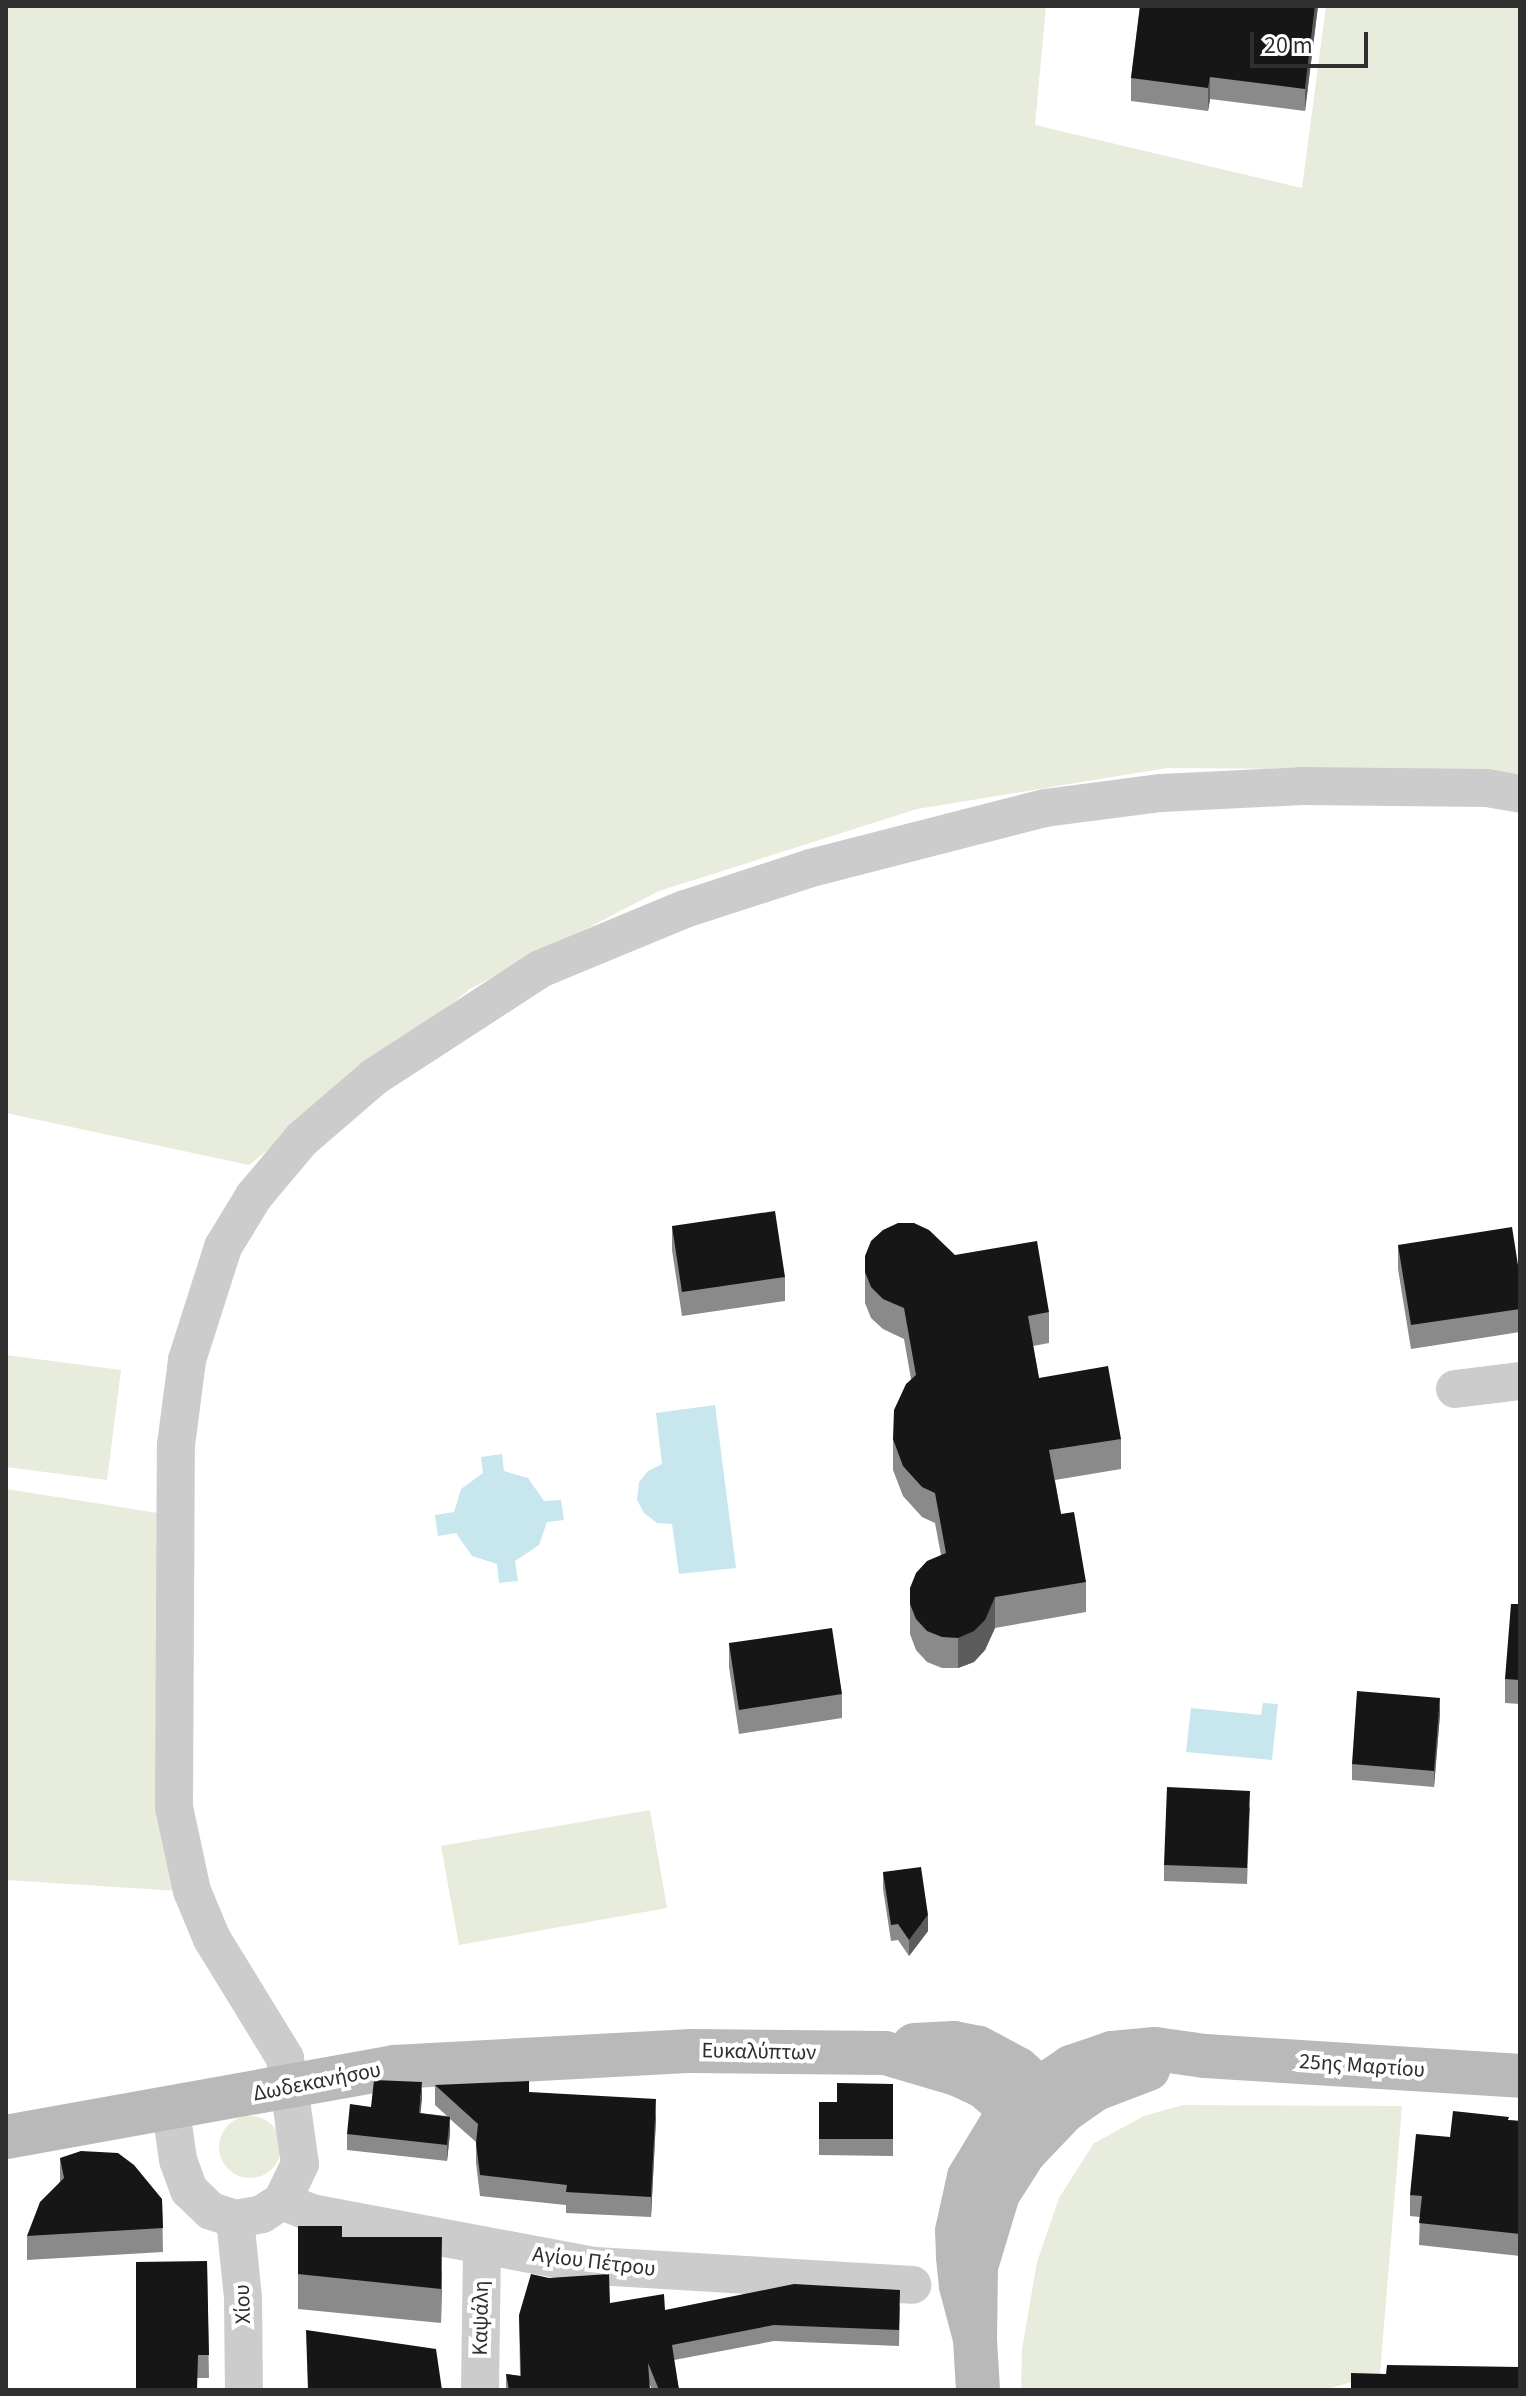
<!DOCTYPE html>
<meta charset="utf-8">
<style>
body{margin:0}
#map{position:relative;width:1526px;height:2396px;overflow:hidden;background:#fff;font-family:"Source Sans 3",sans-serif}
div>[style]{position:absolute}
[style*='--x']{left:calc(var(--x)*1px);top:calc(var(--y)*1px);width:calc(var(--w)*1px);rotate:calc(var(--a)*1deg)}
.green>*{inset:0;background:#e8ecdc}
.round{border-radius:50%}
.water>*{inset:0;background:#c8e6ed}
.street>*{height:38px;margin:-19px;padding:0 19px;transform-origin:19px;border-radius:19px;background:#ccc}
.secondary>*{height:44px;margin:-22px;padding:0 22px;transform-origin:22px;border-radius:22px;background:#b9b9b9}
.wall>*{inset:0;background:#8a8a8a}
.shaded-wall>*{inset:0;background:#5c5c5c}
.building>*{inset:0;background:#161616}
span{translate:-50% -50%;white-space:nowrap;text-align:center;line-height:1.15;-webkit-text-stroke:8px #fff;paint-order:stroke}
.street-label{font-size:22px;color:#2f2f2f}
.frame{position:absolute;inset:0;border:8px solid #2f2f2f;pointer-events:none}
.scale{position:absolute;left:1250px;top:32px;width:118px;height:36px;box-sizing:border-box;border:4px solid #2f2f2f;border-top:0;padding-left:10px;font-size:24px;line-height:28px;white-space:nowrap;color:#2f2f2f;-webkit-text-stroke:6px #fff;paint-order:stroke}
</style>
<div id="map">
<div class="green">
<i style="clip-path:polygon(6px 6px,1046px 6px,1035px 125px,1302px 188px,1326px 6px,1520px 6px,1520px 784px,1434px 770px,1167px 768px,917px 809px,659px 891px,470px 989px,249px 1165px,6px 1113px)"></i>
<i style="clip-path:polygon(6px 1355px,121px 1370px,107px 1480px,6px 1467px)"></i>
<i style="clip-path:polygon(6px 1489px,158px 1513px,178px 1891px,6px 1880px)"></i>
<i style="clip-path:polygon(650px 1810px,667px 1908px,459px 1945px,441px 1846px)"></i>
<i style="clip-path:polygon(1183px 2105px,1402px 2106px,1380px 2374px,1324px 2390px,1021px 2390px,1022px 2349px,1037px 2262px,1059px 2198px,1094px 2143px,1144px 2116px)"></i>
<i class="round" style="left:219px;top:2116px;width:62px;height:62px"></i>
</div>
<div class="water">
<i style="clip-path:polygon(715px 1405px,736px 1568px,679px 1574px,672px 1524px,657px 1523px,644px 1513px,637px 1500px,639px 1482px,648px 1471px,662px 1464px,656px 1413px)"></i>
<i style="clip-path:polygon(502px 1454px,504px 1471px,528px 1478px,544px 1501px,561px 1500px,564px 1520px,547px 1522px,539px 1545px,515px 1561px,518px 1581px,499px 1583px,497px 1564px,472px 1556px,456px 1533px,438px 1536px,435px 1515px,454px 1512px,461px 1489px,483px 1473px,481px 1457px)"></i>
<i style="clip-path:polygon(1263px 1703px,1278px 1704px,1272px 1760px,1186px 1752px,1191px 1708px,1261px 1715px)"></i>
</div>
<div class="street">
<i style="--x:1455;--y:1389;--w:65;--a:-7"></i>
<i style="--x:171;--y:2110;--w:50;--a:82"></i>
<i style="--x:178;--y:2160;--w:32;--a:70"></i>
<i style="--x:189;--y:2190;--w:30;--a:44"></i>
<i style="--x:211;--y:2211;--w:25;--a:18"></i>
<i style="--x:235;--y:2219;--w:27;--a:-10"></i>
<i style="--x:262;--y:2214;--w:24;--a:-33"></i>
<i style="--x:282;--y:2201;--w:41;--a:-64.1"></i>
<i style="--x:300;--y:2164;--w:107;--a:-98.1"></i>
<i style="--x:285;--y:2058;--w:140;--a:-121.5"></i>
<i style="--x:212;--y:1939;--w:52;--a:-112.6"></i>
<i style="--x:192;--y:1891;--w:86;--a:-102.1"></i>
<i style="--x:174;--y:1807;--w:362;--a:-89.7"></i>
<i style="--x:176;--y:1445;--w:86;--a:-82.6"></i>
<i style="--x:187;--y:1360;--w:119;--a:-72.3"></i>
<i style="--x:223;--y:1247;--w:60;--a:-58.7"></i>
<i style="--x:254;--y:1196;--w:75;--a:-49.9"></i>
<i style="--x:302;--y:1139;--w:95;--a:-40.7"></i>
<i style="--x:374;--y:1077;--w:198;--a:-33"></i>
<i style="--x:540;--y:969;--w:157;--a:-22.5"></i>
<i style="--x:685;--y:909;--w:133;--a:-18"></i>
<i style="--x:811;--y:868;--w:242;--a:-14.4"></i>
<i style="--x:1045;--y:808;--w:117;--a:-7.4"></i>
<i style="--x:1161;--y:793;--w:141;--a:-2.8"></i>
<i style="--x:1302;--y:786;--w:185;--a:0.6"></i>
<i style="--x:1487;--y:788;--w:34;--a:10"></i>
<i style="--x:282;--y:2201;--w:31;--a:22"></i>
<i style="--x:311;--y:2213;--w:289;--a:10.6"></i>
<i style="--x:595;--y:2266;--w:318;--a:3.4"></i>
<i style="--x:235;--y:2219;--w:79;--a:84.2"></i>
<i style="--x:243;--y:2298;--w:92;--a:89.4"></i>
<i style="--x:480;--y:2390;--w:145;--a:-89.2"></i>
</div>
<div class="secondary">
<i style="--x:914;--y:2045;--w:40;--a:-2.9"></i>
<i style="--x:954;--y:2043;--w:25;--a:11"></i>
<i style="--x:979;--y:2048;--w:44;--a:28.3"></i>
<i style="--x:1018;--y:2069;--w:54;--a:42"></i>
<i style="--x:6;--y:2137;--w:394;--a:-10.2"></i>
<i style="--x:394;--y:2067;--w:298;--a:-3.1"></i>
<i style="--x:692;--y:2051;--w:193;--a:0.6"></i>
<i style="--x:885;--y:2053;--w:75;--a:16.3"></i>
<i style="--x:957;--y:2074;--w:29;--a:25"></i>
<i style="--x:983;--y:2086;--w:74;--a:40.6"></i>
<i style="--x:975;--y:2339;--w:55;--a:-104.8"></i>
<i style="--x:961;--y:2286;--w:30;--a:-96"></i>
<i style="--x:958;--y:2256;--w:25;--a:-92"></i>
<i style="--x:957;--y:2231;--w:55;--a:-77.5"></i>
<i style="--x:969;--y:2177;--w:81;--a:-58.7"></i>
<i style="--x:1011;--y:2108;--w:73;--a:-34.3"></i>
<i style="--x:1071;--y:2067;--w:43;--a:-18.9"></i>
<i style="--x:1112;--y:2053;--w:43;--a:-5.3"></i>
<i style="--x:1155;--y:2049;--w:50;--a:8"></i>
<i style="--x:1205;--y:2056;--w:316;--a:3.6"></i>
<i style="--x:978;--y:2390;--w:51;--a:-93.4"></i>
<i style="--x:975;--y:2339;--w:72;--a:-89.2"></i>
<i style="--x:976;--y:2267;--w:76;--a:-73.2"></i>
<i style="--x:998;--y:2194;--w:49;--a:-57.6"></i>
<i style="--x:1024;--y:2153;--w:58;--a:-46.4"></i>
<i style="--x:1064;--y:2111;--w:39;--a:-35"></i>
<i style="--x:1096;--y:2089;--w:56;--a:-21"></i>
</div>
<div class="wall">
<i style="clip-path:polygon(1140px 6px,1318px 6px,1305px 111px,1210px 99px,1208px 111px,1131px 101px,1131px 78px)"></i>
<i style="clip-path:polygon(672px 1226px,785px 1277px,785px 1301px,682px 1316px,672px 1250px)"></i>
<i style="clip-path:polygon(1398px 1245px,1520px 1278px,1520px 1332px,1411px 1349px,1398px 1269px)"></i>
<i style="clip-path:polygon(955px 1255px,1049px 1312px,1049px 1343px,1033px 1346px,1039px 1378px,1121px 1439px,1121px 1469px,1055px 1480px,1061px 1514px,1086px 1582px,1086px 1612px,995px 1628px,985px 1650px,974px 1662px,958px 1668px,942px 1668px,927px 1662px,916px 1650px,910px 1634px,910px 1588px,941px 1555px,935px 1523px,922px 1517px,903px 1496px,893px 1470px,893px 1439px,911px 1379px,904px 1339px,883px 1329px,871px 1318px,865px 1303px,865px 1256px)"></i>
<i style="clip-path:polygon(1520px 1604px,1520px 1704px,1505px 1703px,1505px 1679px)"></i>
<i style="clip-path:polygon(729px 1643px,842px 1694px,842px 1718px,739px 1734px,729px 1667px)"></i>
<i style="clip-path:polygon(1440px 1714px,1434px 1787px,1352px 1780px,1352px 1764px)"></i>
<i style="clip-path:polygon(1250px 1807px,1247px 1884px,1164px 1881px,1164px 1865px)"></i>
<i style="clip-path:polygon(883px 1872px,928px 1931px,909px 1956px,898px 1940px,891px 1941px,883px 1889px)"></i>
<i style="clip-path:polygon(893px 2084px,893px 2156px,819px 2155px,819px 2102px,837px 2102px)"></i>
<i style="clip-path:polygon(435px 2085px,529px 2092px,656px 2119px,651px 2217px,566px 2213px,566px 2205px,480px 2196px,476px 2163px,476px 2142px,450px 2119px,450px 2133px,447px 2161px,347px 2150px,347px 2134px,371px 2107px,422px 2098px,420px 2113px,447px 2116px,435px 2105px)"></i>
<i style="clip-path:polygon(1509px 2120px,1520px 2121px,1520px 2256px,1419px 2245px,1420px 2217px,1410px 2216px,1410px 2195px,1450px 2137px)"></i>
<i style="clip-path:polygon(60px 2158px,162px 2199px,163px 2252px,27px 2260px,27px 2236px,60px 2182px)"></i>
<i style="clip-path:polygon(298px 2226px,342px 2237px,442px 2271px,441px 2323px,298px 2309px)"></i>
<i style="clip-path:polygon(207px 2261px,209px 2378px,198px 2378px,136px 2389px)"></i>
<i style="clip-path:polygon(610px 2303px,665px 2310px,900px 2306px,899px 2346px,774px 2341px,674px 2360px,679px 2390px,652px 2390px,649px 2383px,650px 2390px,506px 2390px,506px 2374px,520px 2376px,519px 2315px)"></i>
</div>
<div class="shaded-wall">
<i style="clip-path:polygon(1315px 6px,1318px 6px,1305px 111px,1305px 89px)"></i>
<i style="clip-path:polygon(1210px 77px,1210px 99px,1208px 111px,1208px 88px)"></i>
<i style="clip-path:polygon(995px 1597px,995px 1628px,985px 1650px,974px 1662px,958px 1668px,958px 1638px)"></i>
<i style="clip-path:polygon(1440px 1698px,1440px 1714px,1434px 1787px,1434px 1771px)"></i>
<i style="clip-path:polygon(928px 1915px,928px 1931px,909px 1956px,909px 1940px)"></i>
<i style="clip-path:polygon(422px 2082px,422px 2098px,419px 2129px,419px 2113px)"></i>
<i style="clip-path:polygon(656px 2099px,656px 2119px,651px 2217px,651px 2197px)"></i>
<i style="clip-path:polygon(450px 2117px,450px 2133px,447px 2161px,447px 2145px)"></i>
<i style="clip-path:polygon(442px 2237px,442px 2271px,441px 2323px,441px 2289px)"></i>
</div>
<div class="building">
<i style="clip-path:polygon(1140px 6px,1315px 6px,1305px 89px,1210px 77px,1208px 88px,1131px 78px)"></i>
<i style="clip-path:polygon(775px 1211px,785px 1277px,682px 1292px,672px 1226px)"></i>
<i style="clip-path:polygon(898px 1223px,914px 1223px,929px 1230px,955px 1255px,1037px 1241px,1049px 1312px,1028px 1316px,1039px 1378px,1108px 1366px,1121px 1439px,1049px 1450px,1061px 1514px,1074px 1512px,1086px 1582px,995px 1597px,985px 1620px,974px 1631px,958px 1638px,942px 1637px,927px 1631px,916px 1619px,910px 1604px,910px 1588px,916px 1573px,927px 1561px,946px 1553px,935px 1493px,922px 1487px,903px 1466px,893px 1439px,894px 1410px,906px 1384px,916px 1375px,904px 1308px,883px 1299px,871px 1287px,865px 1272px,865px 1256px,871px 1241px,883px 1230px)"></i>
<i style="clip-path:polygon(1512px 1227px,1520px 1278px,1520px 1309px,1411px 1325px,1398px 1245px)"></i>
<i style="clip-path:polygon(1511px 1604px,1520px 1604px,1520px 1680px,1505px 1679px)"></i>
<i style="clip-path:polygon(832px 1628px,842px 1694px,739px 1710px,729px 1643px)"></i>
<i style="clip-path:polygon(1357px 1691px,1440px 1698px,1434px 1771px,1352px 1764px)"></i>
<i style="clip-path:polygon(1167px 1787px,1250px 1791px,1247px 1868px,1164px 1865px)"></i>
<i style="clip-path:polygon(921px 1867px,928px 1915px,909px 1940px,898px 1924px,891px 1925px,883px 1872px)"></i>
<i style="clip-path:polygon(374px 2080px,422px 2082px,419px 2113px,450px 2117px,447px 2145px,347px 2134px,350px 2104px,371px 2107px)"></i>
<i style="clip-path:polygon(529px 2081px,529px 2092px,656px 2099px,651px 2197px,566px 2192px,567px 2185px,480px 2175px,476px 2143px,478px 2124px,435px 2085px)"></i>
<i style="clip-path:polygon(837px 2083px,893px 2084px,893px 2139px,819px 2139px,819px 2102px,837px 2102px)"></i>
<i style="clip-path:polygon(1453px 2111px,1509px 2117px,1508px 2120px,1520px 2121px,1520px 2234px,1419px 2223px,1422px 2196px,1410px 2195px,1416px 2134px,1450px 2137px)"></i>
<i style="clip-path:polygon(81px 2151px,118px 2153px,134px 2165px,162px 2199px,163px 2228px,27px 2236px,40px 2202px,64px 2178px,60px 2158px)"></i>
<i style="clip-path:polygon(298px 2226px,342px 2226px,342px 2237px,442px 2237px,441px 2289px,298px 2274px)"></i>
<i style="clip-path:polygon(207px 2261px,209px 2355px,198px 2355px,197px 2390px,25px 2390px,25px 2388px,136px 2389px,136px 2262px)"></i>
<i style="clip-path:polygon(531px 2274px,549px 2278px,609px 2274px,610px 2303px,664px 2294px,665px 2310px,794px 2284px,900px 2290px,899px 2330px,774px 2325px,672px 2345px,679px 2390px,659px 2390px,648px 2363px,650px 2390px,509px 2390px,506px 2374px,521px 2376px,519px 2315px)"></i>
<i style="clip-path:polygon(306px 2330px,436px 2349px,442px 2390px,308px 2390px)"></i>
<i style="clip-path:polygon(1387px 2365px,1520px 2367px,1520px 2390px,1351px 2390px,1351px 2373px,1386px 2374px)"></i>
</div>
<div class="street-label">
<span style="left:759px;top:2052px;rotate:1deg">Ευκαλύπτων</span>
<span style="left:1362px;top:2066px;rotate:4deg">25ης Μαρτίου</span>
<span style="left:317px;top:2082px;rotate:-11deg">Δωδεκανήσου</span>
<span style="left:594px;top:2262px;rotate:7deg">Αγίου Πέτρου</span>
<span style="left:243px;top:2304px;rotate:-92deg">Χίου</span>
<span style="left:481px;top:2318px;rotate:-89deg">Καψάλη</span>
</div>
<div class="frame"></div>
<div class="scale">20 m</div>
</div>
